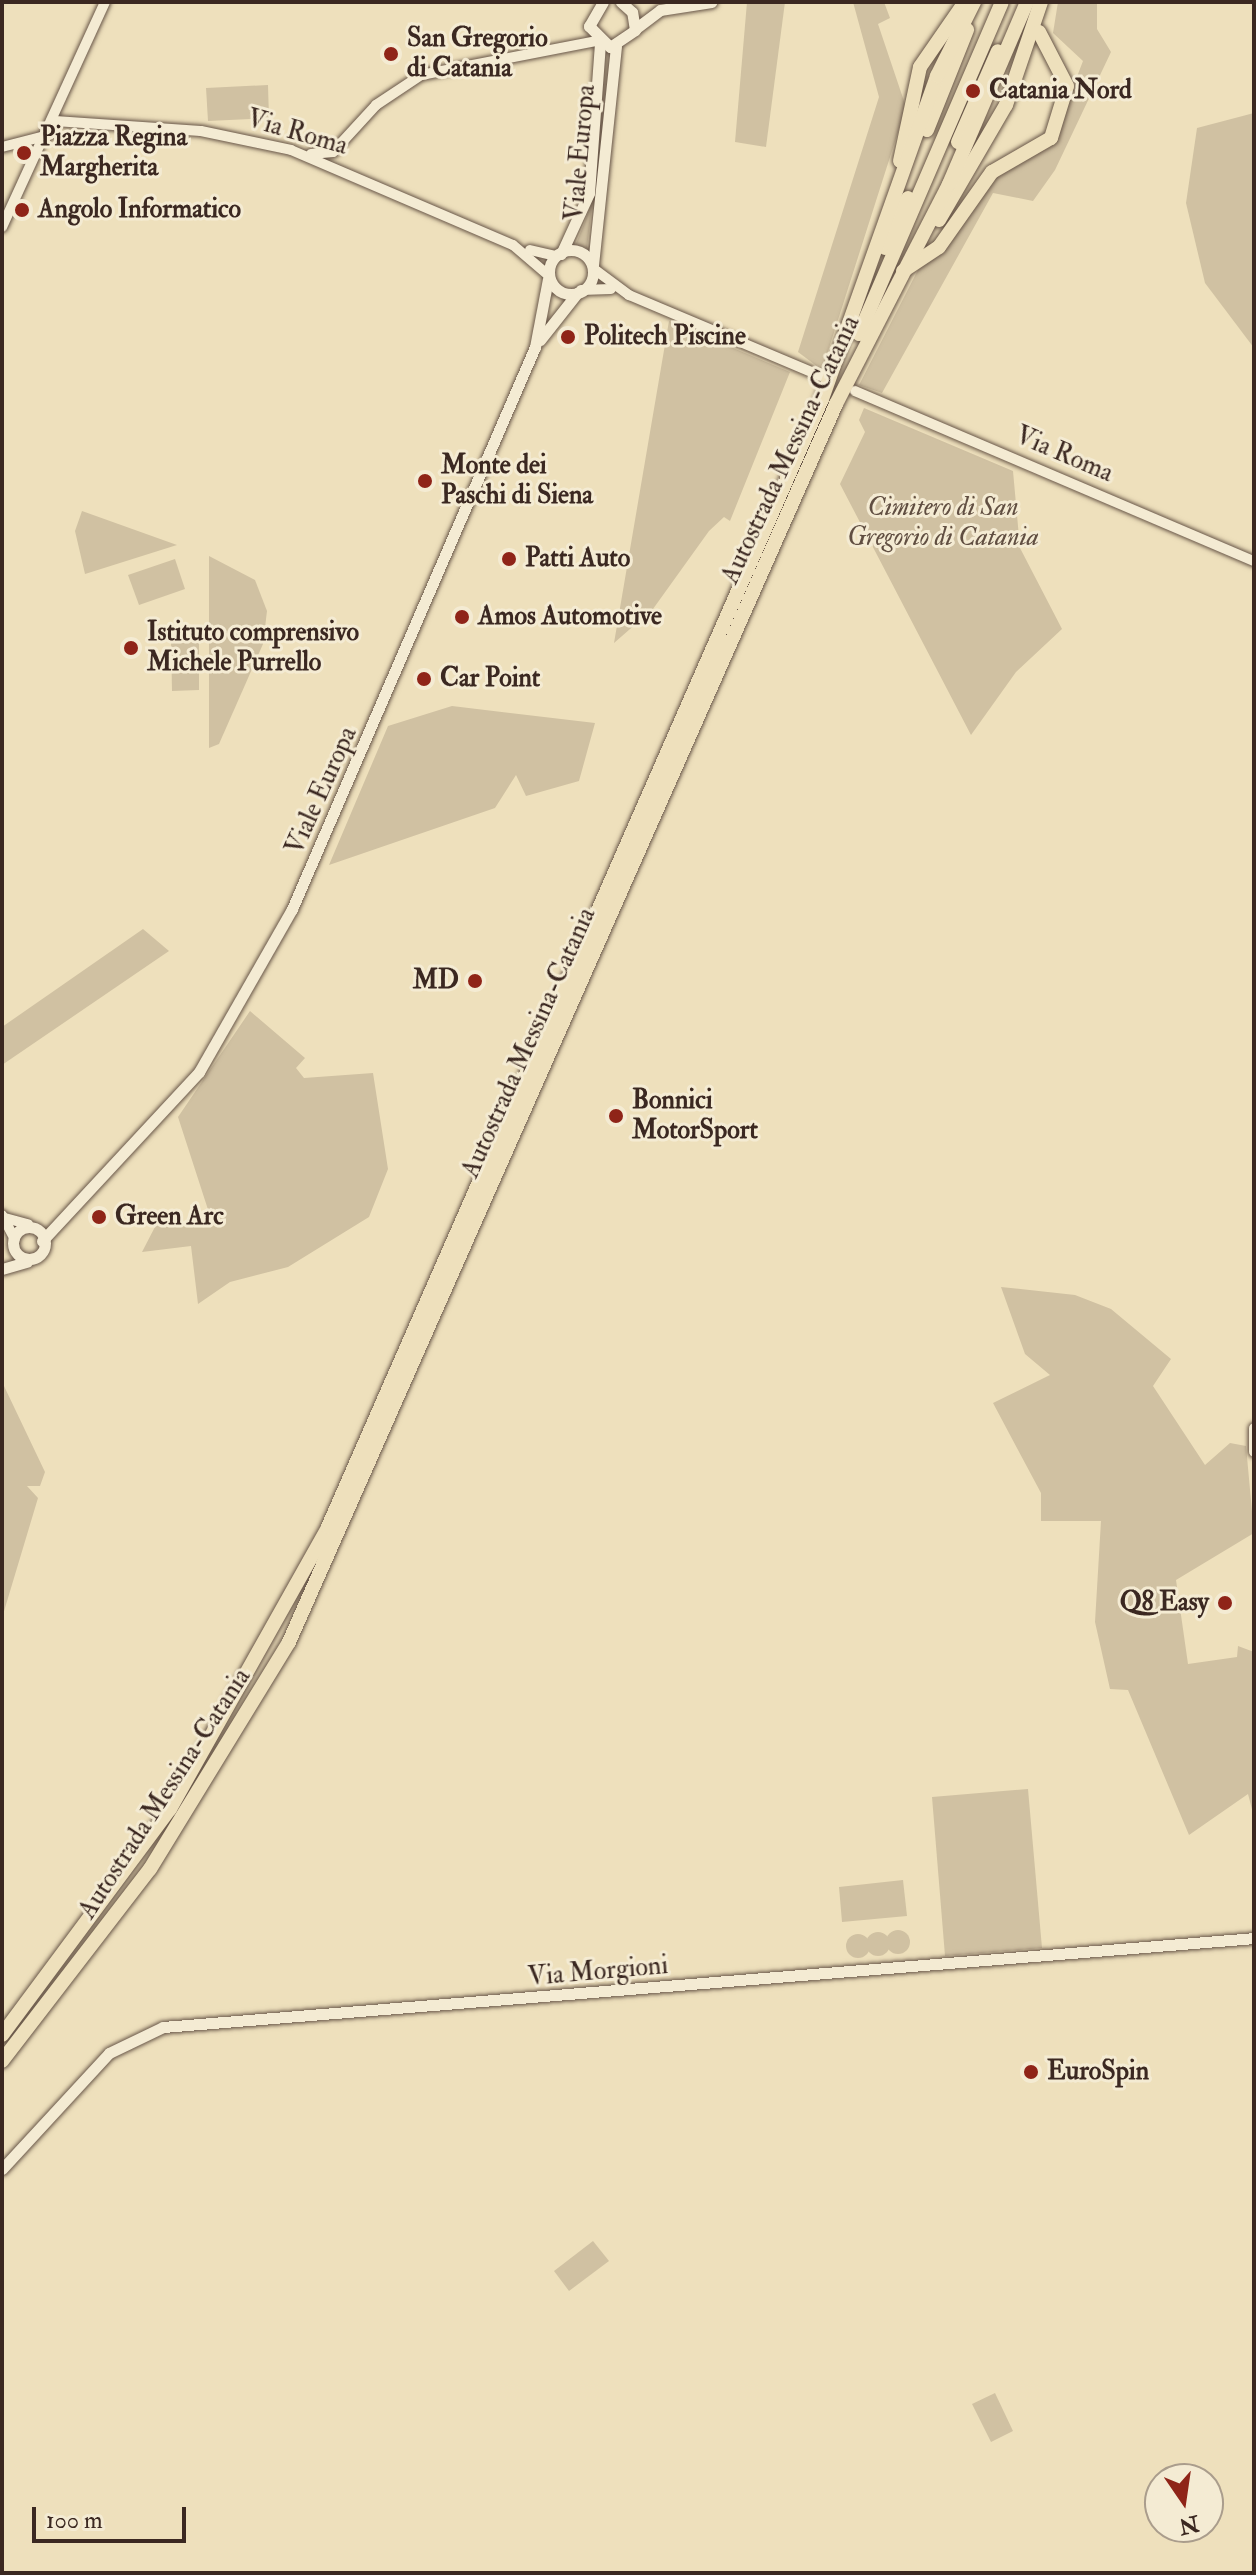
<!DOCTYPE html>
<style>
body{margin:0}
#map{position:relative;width:1256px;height:2575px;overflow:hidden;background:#eee0bc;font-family:"IM FELL Double Pica",serif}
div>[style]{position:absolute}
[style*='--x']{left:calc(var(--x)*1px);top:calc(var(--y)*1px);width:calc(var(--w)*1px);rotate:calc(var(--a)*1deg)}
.green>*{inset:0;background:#d0c1a2}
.round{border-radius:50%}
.roads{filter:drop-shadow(0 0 2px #685648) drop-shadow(0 0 2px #685648)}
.tertiary>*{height:10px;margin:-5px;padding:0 5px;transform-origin:5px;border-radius:5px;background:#f4ebd3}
.secondary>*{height:11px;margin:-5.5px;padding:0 5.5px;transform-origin:5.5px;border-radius:5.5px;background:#f4ebd3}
.secondary>.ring{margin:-5.5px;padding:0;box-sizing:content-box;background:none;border:11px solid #f4ebd3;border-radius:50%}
.motorway>*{height:14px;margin:-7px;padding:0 7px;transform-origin:7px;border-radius:7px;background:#eee0bc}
.dots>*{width:22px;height:22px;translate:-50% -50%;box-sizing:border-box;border:4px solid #f4ebd3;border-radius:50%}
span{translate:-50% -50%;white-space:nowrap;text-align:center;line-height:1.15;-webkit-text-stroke:6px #f4ebd3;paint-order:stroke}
.poi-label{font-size:26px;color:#3b2821;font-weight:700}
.left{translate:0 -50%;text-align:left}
.right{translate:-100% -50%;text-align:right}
.street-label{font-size:26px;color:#3b2821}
.park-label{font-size:26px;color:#604e41;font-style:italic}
.frame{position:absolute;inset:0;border:4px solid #3b2821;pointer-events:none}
.north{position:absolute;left:1144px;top:2463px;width:80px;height:80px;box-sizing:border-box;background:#f4ebd3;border:2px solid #aa9d8c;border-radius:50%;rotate:167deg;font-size:22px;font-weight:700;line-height:32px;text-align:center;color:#3b2821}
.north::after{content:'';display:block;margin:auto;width:28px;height:36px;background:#8f2418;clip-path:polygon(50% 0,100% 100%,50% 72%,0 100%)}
.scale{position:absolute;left:32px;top:2507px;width:154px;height:36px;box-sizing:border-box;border:4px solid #3b2821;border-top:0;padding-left:10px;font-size:24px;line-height:28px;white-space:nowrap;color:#3b2821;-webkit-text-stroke:6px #f4ebd3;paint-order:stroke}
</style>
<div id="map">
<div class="green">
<i style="clip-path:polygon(747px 2px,785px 2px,766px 147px,735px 142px)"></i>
<i style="clip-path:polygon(853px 2px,884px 2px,890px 18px,878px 24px,906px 107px,822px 370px,798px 352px,879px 97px)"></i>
<i style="clip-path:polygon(1058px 2px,1097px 2px,1097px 29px,1111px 52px,1055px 170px,1033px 201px,993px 193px,882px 393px,859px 385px,921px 264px,981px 186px,1053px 139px,1083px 61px,1053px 33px)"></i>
<i style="clip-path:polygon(268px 85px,269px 118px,208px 121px,206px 88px)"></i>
<i style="clip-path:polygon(1254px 113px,1254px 348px,1205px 283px,1186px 203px,1197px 128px)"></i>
<i style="clip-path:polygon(593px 198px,587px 248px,575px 246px,584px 224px)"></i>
<i style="clip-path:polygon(669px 321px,790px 372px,730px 521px,724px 517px,709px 531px,653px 609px,614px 643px)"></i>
<i style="clip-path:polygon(864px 408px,1013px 471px,1020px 548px,1062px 629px,1016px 672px,971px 735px,840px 484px,865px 432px,859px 420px)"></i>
<i style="clip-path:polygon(82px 511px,177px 545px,85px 574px,75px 531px)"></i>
<i style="clip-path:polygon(209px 556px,255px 580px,267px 611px,263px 644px,219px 744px,209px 748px)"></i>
<i style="clip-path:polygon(175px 559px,185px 589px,139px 605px,128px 575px)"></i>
<i style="clip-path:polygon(199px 640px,199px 690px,172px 691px,171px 641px)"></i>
<i style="clip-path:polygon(452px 706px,595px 723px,579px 781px,526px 796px,516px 775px,495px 808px,329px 865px,388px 726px)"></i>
<i style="clip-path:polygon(143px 929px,169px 951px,2px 1065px,2px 1027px)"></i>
<i style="clip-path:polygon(250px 1011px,305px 1058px,296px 1068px,304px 1078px,373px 1073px,388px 1169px,369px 1217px,288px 1267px,230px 1282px,198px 1304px,191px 1246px,142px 1252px,157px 1223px,213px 1225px,178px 1117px)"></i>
<i style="clip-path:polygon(1001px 1287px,1075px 1295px,1111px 1309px,1171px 1359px,1153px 1386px,1205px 1465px,1230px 1443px,1246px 1446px,1254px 1533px,1176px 1580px,1188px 1664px,1237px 1657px,1238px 1646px,1254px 1652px,1254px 1817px,1248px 1794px,1189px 1835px,1128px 1690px,1110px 1689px,1095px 1622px,1101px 1521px,1041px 1521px,1041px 1493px,993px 1403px,1050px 1375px,1025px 1354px)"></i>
<i style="clip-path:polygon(4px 1386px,45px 1472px,40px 1486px,27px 1486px,38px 1498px,2px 1618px)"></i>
<i style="clip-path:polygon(1028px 1789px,1042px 1948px,945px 1956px,932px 1797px)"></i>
<i style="clip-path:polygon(903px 1880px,907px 1916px,842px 1922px,839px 1887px)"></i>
<i class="round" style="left:886px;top:1930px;width:24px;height:24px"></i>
<i class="round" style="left:866px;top:1932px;width:24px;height:24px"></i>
<i class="round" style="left:846px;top:1934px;width:24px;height:24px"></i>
<i style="clip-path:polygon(593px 2241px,609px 2261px,569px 2291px,554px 2271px)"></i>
<i style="clip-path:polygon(995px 2393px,1013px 2431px,991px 2442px,972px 2404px)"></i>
</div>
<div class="roads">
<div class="tertiary">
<i style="--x:55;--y:121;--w:146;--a:3.9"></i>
<i style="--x:201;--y:131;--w:92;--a:11.9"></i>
<i style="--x:291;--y:150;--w:241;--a:23.2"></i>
<i style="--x:513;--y:245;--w:45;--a:40.5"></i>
<i style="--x:2;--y:147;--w:49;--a:-14.3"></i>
<i style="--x:311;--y:154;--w:22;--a:-5"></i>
<i style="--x:333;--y:152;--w:64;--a:-47.5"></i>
<i style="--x:376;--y:105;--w:54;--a:-33.7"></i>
<i style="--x:421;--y:75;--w:178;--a:-11"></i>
<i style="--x:2;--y:227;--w:247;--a:-65.4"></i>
<i style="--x:530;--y:250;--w:28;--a:13"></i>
<i style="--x:594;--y:269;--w:44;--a:36.6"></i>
<i style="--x:629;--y:295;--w:208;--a:22.9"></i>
<i style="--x:581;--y:290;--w:30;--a:-2"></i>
<i style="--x:855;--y:391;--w:434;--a:23.1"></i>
<i style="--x:2;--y:1215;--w:27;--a:62"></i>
<i style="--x:5;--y:1218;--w:24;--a:15"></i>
</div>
<div class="secondary">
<i style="--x:603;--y:2;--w:28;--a:120"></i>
<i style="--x:589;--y:26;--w:30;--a:45"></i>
<i style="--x:610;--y:47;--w:30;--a:-34"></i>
<i style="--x:635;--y:30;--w:18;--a:-99"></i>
<i style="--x:632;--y:12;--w:15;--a:-138"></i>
<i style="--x:635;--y:29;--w:31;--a:-37"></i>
<i style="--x:660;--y:10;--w:52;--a:-8.9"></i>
<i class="ring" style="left:549px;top:250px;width:33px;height:33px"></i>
<i style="--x:561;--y:254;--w:67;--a:-65.3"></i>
<i style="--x:589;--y:193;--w:150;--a:-85.8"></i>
<i style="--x:593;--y:265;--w:220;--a:-84"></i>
<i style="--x:540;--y:340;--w:61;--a:-51.6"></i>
<i class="ring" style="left:13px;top:1227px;width:21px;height:21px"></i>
<i style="--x:42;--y:1241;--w:231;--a:-47.1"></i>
<i style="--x:199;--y:1072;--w:188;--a:-60.3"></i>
<i style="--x:292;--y:909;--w:612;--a:-66.62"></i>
<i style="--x:535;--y:347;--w:69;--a:-79.2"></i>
<i style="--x:2;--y:1269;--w:26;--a:-16"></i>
<i style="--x:1254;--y:1428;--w:23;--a:90"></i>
<i style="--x:2;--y:2169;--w:158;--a:-47.3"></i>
<i style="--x:109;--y:2053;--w:60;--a:-25.7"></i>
<i style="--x:163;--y:2027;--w:1095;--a:-4.66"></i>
</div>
<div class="motorway">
<i style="--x:927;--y:130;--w:108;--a:-68.2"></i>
<i style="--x:958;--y:142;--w:99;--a:-66.3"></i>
<i style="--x:900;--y:161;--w:96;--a:-78"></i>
<i style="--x:920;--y:67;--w:79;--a:-55.3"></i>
<i style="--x:939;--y:220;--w:133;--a:-59.8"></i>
<i style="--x:1006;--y:105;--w:109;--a:-71.2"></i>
<i style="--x:885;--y:248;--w:55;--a:-65.3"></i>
<i style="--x:903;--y:271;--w:43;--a:-33.7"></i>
<i style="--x:939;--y:247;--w:92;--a:-54.8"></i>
<i style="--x:992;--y:172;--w:68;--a:-30"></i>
<i style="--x:1051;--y:138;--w:54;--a:-72.9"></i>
<i style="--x:1067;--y:86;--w:61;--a:-117.4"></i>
<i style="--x:859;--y:334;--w:361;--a:-66.7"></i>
<i style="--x:2;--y:2035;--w:282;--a:-53.4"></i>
<i style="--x:170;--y:1809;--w:323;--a:-60.7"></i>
<i style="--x:328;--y:1527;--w:1231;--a:-66.35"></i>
<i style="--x:822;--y:399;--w:343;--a:-70.4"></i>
<i style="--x:937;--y:76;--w:83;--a:-63.4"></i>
<i style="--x:2;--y:2061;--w:242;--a:-52.4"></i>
<i style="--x:150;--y:1869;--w:266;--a:-58.5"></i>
<i style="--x:289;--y:1642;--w:1353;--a:-66.16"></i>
<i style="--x:836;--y:404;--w:247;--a:-62.8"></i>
<i style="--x:949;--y:184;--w:198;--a:-66.8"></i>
</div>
</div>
<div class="dots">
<i style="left:391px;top:54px;background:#8f2418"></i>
<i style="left:973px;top:91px;background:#8f2418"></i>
<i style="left:24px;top:153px;background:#8f2418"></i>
<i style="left:22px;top:210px;background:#8f2418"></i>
<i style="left:568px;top:337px;background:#8f2418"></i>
<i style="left:425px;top:481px;background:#8f2418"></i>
<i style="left:509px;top:559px;background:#8f2418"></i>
<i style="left:462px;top:617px;background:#8f2418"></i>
<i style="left:131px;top:648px;background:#8f2418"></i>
<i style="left:424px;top:679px;background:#8f2418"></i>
<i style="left:475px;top:981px;background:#8f2418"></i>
<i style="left:616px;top:1116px;background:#8f2418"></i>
<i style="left:99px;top:1217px;background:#8f2418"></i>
<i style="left:1225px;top:1603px;background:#8f2418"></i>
<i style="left:1031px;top:2072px;background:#8f2418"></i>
</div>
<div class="poi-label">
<span class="left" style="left:407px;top:54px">San Gregorio<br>di Catania</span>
<span class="left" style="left:989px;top:91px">Catania Nord</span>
<span class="left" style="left:40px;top:153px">Piazza Regina<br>Margherita</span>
<span class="left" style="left:38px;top:210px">Angolo Informatico</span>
<span class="left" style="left:584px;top:337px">Politech Piscine</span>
<span class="left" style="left:441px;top:481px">Monte dei<br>Paschi di Siena</span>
<span class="left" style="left:525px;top:559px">Patti Auto</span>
<span class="left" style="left:478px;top:617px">Amos Automotive</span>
<span class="left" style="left:147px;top:648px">Istituto comprensivo<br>Michele Purrello</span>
<span class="left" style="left:440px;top:679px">Car Point</span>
<span class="right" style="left:459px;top:981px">MD</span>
<span class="left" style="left:632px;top:1116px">Bonnici<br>MotorSport</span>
<span class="left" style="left:115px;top:1217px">Green Arc</span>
<span class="right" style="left:1209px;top:1603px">Q8 Easy</span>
<span class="left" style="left:1047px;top:2072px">EuroSpin</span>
</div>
<div class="street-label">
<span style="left:297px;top:133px;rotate:16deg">Via Roma</span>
<span style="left:581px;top:153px;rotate:-85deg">Viale Europa</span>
<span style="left:791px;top:450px;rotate:-65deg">Autostrada Messina-Catania</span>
<span style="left:1064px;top:455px;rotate:23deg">Via Roma</span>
<span style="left:322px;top:791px;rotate:-66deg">Viale Europa</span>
<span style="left:529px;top:1043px;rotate:-66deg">Autostrada Messina-Catania</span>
<span style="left:165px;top:1794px;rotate:-57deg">Autostrada Messina-Catania</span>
<span style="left:598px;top:1972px;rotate:-5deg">Via Morgioni</span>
</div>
<div class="park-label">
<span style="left:943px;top:523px">Cimitero di San<br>Gregorio di Catania</span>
</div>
<div class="frame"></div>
<div class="north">N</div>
<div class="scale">100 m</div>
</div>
